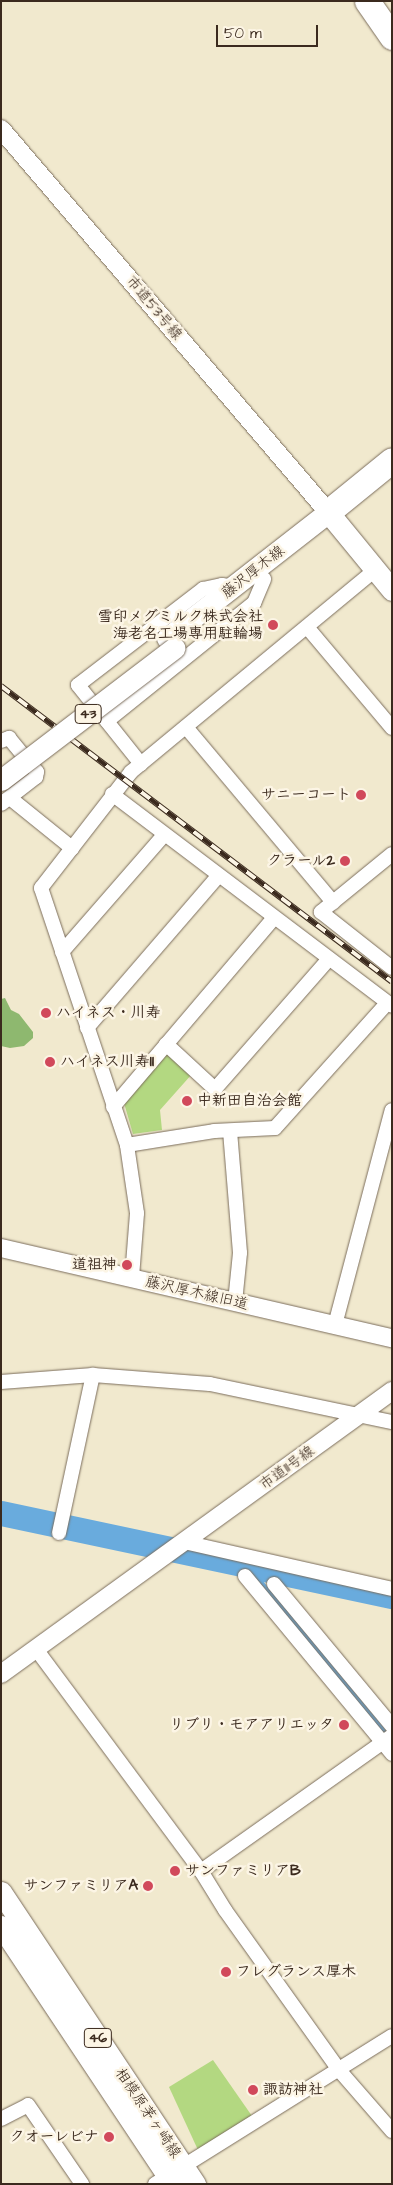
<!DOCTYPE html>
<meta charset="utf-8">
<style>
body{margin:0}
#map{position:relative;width:393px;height:2185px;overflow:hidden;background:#f1e9ce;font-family:"Architects Daughter","Klee One",sans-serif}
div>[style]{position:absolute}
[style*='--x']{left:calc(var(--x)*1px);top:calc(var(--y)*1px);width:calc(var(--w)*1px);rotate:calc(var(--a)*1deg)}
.green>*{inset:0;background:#b3d881}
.forest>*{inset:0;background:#8eb86f}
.stream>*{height:4.5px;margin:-2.25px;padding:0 2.25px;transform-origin:2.25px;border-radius:2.25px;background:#69abdd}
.river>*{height:25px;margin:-12.5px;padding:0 12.5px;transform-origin:12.5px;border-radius:12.5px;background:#69abdd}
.roads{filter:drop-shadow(0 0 1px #7b6d5c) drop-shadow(0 0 1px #7b6d5c)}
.minor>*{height:14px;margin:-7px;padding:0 7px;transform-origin:7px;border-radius:7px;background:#fff}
.tertiary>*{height:18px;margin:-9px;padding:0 9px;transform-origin:9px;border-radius:9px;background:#fff}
.primary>*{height:21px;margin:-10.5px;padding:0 10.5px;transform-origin:10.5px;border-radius:10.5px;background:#fff}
.motorway>*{height:25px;margin:-12.5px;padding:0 12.5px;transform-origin:12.5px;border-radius:12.5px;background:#fff}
.rail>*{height:5.5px;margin-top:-2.75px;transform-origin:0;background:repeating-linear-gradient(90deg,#fcf5e5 0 11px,#3b2a1e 0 22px);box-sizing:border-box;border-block:1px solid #3b2a1e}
.bridges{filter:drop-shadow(0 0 1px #7b6d5c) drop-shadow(0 0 1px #7b6d5c)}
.primary-bridge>*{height:21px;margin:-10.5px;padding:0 10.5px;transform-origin:10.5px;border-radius:10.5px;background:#fff}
.dots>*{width:14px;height:14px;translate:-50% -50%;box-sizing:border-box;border:2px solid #fcf5e5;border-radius:50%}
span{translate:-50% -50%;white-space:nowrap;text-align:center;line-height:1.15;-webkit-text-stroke:5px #fcf5e5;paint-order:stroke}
.shield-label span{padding:1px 4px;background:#fcf5e5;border:1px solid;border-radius:4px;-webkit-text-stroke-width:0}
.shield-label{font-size:14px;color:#3b2a1e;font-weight:700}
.street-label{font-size:15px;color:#3b2a1e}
.poi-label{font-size:15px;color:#3b2a1e;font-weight:700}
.right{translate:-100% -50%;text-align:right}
.left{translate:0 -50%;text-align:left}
.frame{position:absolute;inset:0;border:2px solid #3b2a1e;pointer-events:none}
.scale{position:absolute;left:216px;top:25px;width:102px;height:22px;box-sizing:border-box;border:2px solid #3b2a1e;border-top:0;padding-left:6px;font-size:15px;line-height:18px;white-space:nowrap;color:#3b2a1e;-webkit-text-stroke:4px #fcf5e5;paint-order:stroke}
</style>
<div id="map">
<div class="green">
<i style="clip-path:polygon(167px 1054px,192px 1074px,160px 1110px,162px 1130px,133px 1134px,124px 1103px)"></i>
<i style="clip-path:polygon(213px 2060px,252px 2116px,198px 2150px,169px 2087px)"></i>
</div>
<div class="forest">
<i style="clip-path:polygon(5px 998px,11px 1010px,19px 1014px,33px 1032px,33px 1038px,24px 1046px,10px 1048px,1px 1046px,1px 999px)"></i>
</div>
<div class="stream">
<i style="--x:246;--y:1564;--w:223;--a:50.5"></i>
</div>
<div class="river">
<i style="--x:1;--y:1513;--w:400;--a:12"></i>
</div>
<div class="roads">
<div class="minor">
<i style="--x:307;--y:627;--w:132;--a:49.9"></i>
<i style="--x:107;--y:721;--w:189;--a:-38.8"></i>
<i style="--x:254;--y:603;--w:26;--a:-67"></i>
<i style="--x:186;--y:727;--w:229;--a:50"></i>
<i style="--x:1;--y:741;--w:9;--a:-21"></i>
<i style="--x:9;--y:738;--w:44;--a:50.5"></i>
<i style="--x:37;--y:772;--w:5;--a:101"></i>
<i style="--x:36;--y:777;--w:44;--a:142.4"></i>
<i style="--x:141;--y:764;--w:101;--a:-128.6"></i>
<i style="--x:78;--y:685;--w:158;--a:-37.5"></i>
<i style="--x:203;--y:589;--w:19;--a:-12"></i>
<i style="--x:222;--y:585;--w:12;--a:9"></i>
<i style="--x:112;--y:794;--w:351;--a:37.1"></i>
<i style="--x:10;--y:798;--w:80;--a:38.9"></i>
<i style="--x:392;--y:854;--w:92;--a:140.8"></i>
<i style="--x:321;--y:912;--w:90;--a:38.3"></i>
<i style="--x:62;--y:952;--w:155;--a:-48.9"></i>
<i style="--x:87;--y:1028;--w:201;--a:-49.2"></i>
<i style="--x:166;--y:1044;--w:67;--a:42.6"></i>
<i style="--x:215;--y:1089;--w:173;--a:-48.8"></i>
<i style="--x:113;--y:1107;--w:248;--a:-49.6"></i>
<i style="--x:230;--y:1131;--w:122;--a:85.3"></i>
<i style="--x:240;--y:1253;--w:49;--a:95.8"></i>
<i style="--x:127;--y:1145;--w:88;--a:-9.1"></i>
<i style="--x:214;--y:1131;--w:61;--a:-2.8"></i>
<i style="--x:275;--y:1128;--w:168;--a:-48.1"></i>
<i style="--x:132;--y:1277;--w:64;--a:-85.5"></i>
<i style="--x:137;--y:1213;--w:69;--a:-98.4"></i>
<i style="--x:127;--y:1145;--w:271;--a:-108.5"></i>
<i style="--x:41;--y:888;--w:147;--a:-52.2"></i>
<i style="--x:131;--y:772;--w:317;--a:-39.6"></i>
<i style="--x:335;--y:1325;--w:222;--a:-75.2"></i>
<i style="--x:1;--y:1382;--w:92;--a:-4.4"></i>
<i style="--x:93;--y:1375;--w:117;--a:4.4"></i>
<i style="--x:210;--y:1384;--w:186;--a:11.8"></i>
<i style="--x:59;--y:1533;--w:162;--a:-77.9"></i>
<i style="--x:184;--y:1542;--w:213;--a:12.7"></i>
<i style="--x:245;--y:1576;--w:231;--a:50.4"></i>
<i style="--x:274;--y:1584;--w:185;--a:50.3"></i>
<i style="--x:36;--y:1649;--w:277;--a:53.4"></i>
<i style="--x:201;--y:1871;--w:46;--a:58.4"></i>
<i style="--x:225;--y:1910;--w:196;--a:54.5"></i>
<i style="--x:339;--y:2070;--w:81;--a:49"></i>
<i style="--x:201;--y:1871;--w:234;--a:-35.3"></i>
<i style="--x:1;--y:2119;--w:30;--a:-27"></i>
<i style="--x:28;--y:2105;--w:96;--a:55.6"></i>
<i style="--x:155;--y:2184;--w:279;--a:-32"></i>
</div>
<div class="tertiary">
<i style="--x:1;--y:129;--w:504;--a:49.51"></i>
<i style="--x:1;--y:1248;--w:401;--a:13"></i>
<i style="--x:1;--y:1674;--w:483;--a:-35.9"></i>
</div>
<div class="primary">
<i style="--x:167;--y:638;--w:204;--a:-38"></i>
<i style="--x:328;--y:512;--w:101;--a:50.6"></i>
<i style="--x:1;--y:1892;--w:351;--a:56.4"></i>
<i style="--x:1;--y:1926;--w:310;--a:56.3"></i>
</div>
<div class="motorway">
<i style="--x:367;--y:1;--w:44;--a:55.2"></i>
<i style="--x:328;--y:512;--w:82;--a:-39.1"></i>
</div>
</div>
<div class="rail">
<i style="--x:1;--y:686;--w:490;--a:37.1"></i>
</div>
<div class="bridges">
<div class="primary-bridge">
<i style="--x:1;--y:780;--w:218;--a:-37.3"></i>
</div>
</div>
<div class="dots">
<i style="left:273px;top:625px;background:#d1495b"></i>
<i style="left:361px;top:795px;background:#d1495b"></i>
<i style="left:345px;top:861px;background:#d1495b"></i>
<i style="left:46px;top:1013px;background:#d1495b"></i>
<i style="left:50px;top:1062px;background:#d1495b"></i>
<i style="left:187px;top:1101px;background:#d1495b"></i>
<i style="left:127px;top:1265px;background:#d1495b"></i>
<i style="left:344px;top:1725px;background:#d1495b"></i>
<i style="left:175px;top:1871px;background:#d1495b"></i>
<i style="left:148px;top:1886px;background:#d1495b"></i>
<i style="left:226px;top:1972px;background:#d1495b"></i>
<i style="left:253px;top:2090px;background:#d1495b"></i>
<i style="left:109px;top:2137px;background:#d1495b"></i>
</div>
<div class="shield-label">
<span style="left:88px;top:714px">43</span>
<span style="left:98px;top:2038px">46</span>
</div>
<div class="street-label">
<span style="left:154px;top:308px;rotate:50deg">市道53号線</span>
<span style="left:253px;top:572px;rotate:-38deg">藤沢厚木線</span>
<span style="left:197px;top:1293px;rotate:13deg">藤沢厚木線旧道</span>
<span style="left:287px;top:1468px;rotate:-36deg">市道11号線</span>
<span style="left:148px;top:2113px;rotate:56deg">相模原茅ヶ崎線</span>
</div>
<div class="poi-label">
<span class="right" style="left:263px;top:625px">雪印メグミルク株式会社<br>海老名工場専用駐輪場</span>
<span class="right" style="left:351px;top:795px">サニーコート</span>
<span class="right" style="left:335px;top:861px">クラール2</span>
<span class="left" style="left:56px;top:1013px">ハイネス・川寿</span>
<span class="left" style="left:60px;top:1062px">ハイネス川寿II</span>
<span class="left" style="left:197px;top:1101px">中新田自治会館</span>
<span class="right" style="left:117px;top:1265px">道祖神</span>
<span class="right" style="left:334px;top:1725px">リブリ・モアアリエッタ</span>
<span class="left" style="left:185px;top:1871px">サンファミリアB</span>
<span class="right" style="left:138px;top:1886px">サンファミリアA</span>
<span class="left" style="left:236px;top:1972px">フレグランス厚木</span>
<span class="left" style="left:263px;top:2090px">諏訪神社</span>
<span class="right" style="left:99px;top:2137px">クオーレビナ</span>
</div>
<div class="frame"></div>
<div class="scale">50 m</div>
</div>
